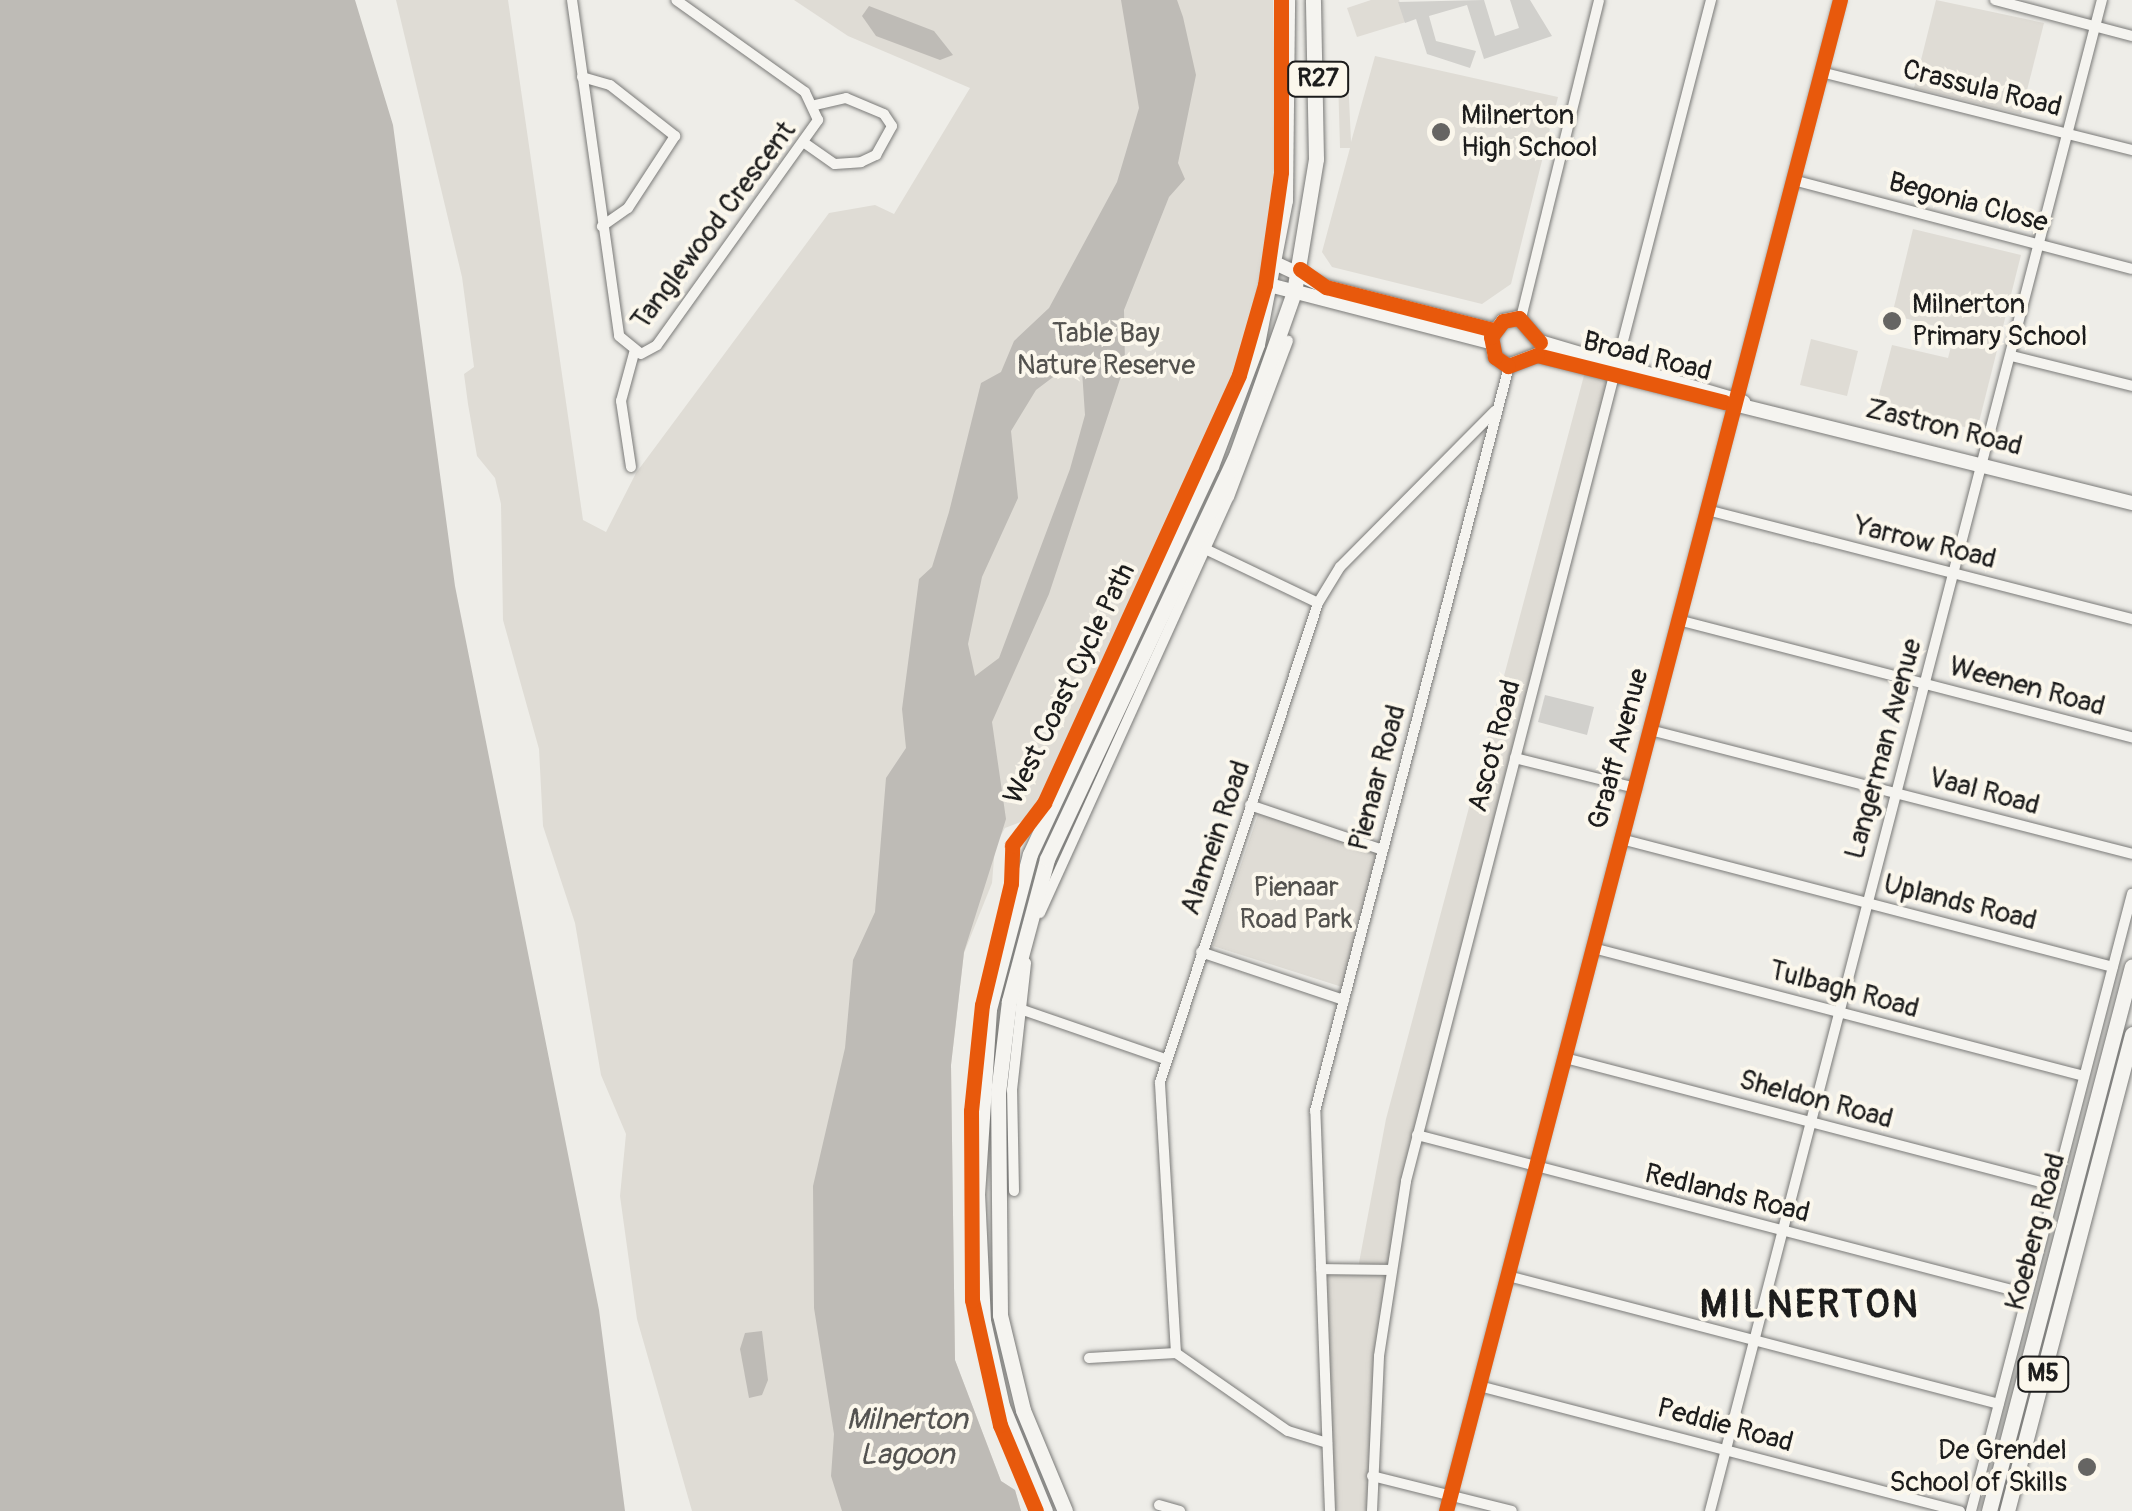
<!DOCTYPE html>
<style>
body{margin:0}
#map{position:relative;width:2132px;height:1511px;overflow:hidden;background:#eeede8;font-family:Pangolin,sans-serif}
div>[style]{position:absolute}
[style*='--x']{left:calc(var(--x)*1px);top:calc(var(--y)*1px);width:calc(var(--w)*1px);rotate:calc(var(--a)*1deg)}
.green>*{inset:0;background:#dfdcd5}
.water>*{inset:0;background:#bebbb6}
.building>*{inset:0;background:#d1d0cc}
.roads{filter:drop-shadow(0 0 2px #7a7a78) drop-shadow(0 0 2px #7a7a78)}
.street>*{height:10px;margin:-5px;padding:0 5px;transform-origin:5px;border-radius:5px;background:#f5f4f0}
.secondary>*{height:14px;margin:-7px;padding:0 7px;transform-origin:7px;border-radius:7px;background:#f5f4f0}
.primary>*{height:15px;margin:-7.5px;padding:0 7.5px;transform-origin:7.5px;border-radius:7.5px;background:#f5f4f0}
.cycleway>*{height:15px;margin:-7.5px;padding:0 7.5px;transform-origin:7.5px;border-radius:7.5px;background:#e8590c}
.dots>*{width:28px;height:28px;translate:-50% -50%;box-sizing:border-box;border:5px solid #fbf7ec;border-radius:50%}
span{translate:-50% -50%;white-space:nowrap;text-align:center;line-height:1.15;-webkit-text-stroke:8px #fbf7ec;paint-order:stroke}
.shield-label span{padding:2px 8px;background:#fbf7ec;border:2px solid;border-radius:8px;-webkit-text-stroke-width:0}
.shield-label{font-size:25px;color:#1c1c1c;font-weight:700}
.street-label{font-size:28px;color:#1c1c1c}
.poi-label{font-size:28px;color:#1c1c1c}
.left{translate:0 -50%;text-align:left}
.right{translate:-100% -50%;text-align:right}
.park-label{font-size:28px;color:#53524f}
.water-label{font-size:30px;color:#545351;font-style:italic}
.district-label{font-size:38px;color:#1c1c1c;font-weight:700;letter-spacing:2.5px}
</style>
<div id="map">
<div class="green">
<i style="clip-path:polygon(396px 0,508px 0,583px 520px,606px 532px,636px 473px,829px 213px,875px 205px,894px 214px,970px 88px,848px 36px,794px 0,1273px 0,1276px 151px,1263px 266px,1235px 370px,1055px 771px,1026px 820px,1005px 828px,995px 846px,992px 883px,964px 953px,951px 1065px,955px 1360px,1001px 1481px,1015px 1490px,1021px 1511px,692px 1511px,637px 1319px,620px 1196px,626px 1134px,601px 1075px,575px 923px,543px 826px,539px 749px,503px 620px,501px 504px,495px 478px,477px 456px,468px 404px,464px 374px,474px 367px,462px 277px)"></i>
<i style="clip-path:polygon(1371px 0,1399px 0,1406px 22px,1357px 37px,1347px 8px)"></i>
<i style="clip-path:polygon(1936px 0,2044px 23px,2021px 114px,1914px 88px)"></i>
<i style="clip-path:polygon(1375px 56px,1558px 97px,1511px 284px,1482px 304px,1332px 267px,1322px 252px,1350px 148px,1340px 148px,1338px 78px,1348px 77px,1351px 142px)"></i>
<i style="clip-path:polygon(1913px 229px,2021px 255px,1977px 430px,1876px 406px,1892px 345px,1948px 358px,1955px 331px,1892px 315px)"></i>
<i style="clip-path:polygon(1811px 339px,1858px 351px,1847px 396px,1800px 385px)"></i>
<i style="clip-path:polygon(1586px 368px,1615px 376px,1417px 1135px,1389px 1270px,1372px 1511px,1330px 1511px,1321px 1269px,1358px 1268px,1386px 1119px)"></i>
<i style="clip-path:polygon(1259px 812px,1377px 851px,1342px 987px,1213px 946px)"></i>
</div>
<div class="water">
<i style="clip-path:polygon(0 0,355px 0,393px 125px,455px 586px,599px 1310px,625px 1511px,0 1511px)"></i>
<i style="clip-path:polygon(evenodd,1121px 0,1177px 0,1183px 17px,1196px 75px,1178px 163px,1185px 179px,1169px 197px,1124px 310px,1125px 364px,1049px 594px,992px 722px,1006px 819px,964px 952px,951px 1065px,955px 1360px,1001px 1481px,1015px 1490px,1021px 1511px,842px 1511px,831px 1476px,834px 1434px,814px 1308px,813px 1186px,845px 1048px,853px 960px,875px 912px,886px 778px,906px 748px,902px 709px,919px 579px,932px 567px,949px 512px,981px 383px,1001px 372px,1014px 341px,1049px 308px,1117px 182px,1139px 108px,1121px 0,1081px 356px,1085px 415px,1070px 469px,999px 658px,975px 676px,968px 644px,982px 577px,1018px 498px,1011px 431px,1036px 390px,1081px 356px)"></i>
<i style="clip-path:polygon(869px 6px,934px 31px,953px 55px,940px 60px,876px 36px,862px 16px)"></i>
<i style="clip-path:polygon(762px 1331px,768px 1380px,762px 1395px,749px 1398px,740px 1349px,745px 1333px)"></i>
</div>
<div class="building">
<i style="clip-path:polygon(1484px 0,1495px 36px,1519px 28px,1510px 0,1530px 0,1552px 36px,1484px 59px,1467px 5px,1429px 16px,1436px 41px,1476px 51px,1470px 68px,1427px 54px,1416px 19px,1405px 23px,1398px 2px)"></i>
<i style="clip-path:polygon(1545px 695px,1594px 707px,1587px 735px,1538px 722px)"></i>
</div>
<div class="roads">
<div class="street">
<i style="--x:572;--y:0;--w:339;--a:82"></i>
<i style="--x:619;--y:336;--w:28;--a:39"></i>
<i style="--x:641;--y:354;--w:18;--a:-29"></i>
<i style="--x:657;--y:345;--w:277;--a:-54.4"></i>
<i style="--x:818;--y:120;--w:31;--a:-115"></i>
<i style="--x:805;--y:92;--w:158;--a:-144.5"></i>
<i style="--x:1995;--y:0;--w:142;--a:14.7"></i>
<i style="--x:1821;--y:72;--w:321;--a:14.1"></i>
<i style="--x:582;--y:77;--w:29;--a:16"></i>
<i style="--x:610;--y:85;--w:83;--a:38.1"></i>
<i style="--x:675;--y:136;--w:86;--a:123.1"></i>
<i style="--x:628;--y:208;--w:32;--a:145"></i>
<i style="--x:806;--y:144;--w:35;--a:35"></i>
<i style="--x:835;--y:164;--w:26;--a:-4"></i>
<i style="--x:861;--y:162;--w:17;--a:-25"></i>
<i style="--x:876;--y:155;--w:33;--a:-61"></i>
<i style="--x:892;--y:126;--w:14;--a:-124"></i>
<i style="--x:884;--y:114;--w:41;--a:-157.2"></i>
<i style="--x:846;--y:98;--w:31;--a:167"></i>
<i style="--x:1793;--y:180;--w:350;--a:14.7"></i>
<i style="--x:1521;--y:318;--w:327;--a:-76.2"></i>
<i style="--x:2012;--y:356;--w:124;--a:14"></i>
<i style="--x:631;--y:467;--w:67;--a:-98.6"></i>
<i style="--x:621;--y:401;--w:50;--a:-74.8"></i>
<i style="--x:1707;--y:510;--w:439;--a:14.4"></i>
<i style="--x:1205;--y:549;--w:125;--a:25.5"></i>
<i style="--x:1678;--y:620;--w:469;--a:14.5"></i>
<i style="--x:1650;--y:730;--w:498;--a:14.4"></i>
<i style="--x:1515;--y:758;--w:124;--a:14"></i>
<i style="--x:1250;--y:805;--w:140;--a:18.7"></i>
<i style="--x:1621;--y:839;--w:508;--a:14.58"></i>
<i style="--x:1040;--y:913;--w:457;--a:-65.6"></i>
<i style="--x:1229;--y:497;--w:167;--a:-69.3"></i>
<i style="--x:1593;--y:948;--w:507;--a:14.61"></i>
<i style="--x:1201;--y:952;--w:151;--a:18.6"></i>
<i style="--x:1020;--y:1009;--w:153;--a:19"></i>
<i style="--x:1565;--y:1058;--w:507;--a:14.61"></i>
<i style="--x:1417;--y:1135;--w:630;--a:14.61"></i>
<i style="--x:1014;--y:1191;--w:101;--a:-91.1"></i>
<i style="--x:1012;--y:1090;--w:128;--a:-83.7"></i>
<i style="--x:1321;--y:1269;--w:68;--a:0.8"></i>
<i style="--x:1508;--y:1276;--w:507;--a:14.61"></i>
<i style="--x:1176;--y:1353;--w:271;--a:-93.4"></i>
<i style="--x:1160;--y:1082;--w:504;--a:-71.74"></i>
<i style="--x:1318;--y:603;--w:42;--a:-58.6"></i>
<i style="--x:1340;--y:567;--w:220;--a:-45.2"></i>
<i style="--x:1089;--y:1358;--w:87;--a:-3.3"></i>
<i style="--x:1176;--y:1353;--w:136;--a:34.9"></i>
<i style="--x:1288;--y:1431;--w:41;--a:17.1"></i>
<i style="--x:1479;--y:1386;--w:497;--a:14.6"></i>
<i style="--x:1372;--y:1476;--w:144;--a:14"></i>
<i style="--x:1159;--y:1505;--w:22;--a:16"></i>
<i style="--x:1330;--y:1511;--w:400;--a:-92.1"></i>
<i style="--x:1315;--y:1111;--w:770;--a:-75.4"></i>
<i style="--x:1372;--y:1511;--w:155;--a:-87.4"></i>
<i style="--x:1379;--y:1356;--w:177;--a:-81.2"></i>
<i style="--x:1406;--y:1181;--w:1220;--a:-75.52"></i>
<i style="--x:1446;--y:1511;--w:1562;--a:-75.39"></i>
<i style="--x:1710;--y:1511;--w:1561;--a:-75.46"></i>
<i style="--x:1971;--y:1511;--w:638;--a:-75.38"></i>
</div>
<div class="secondary">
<i style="--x:1277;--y:264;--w:54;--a:25.1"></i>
<i style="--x:1326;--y:287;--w:173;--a:14.4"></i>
<i style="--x:1273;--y:286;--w:224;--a:14.5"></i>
<i style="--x:1540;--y:342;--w:212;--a:16.5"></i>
<i style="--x:1537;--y:355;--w:613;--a:13.97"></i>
<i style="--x:1537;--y:355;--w:31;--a:159"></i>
<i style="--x:1508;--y:366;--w:16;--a:-145"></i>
<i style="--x:1495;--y:357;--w:20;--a:-101"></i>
<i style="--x:1491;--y:337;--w:20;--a:-53"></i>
<i style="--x:1503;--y:321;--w:16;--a:-11"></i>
<i style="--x:1519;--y:318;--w:32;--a:49"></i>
</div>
<div class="primary">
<i style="--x:1045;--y:1511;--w:113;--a:-112.3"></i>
<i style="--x:1002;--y:1406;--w:88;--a:-102.5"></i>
<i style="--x:983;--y:1320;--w:125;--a:-92.7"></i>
<i style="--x:977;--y:1195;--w:186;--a:-86.3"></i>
<i style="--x:989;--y:1009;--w:160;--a:-75.2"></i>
<i style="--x:1030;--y:854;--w:428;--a:-65"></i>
<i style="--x:1211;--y:466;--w:130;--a:-69.3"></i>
<i style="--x:1257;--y:344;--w:147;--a:-79"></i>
<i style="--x:1285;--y:200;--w:200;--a:-89.4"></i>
<i style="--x:1065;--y:1511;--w:109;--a:-112.6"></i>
<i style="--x:1023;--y:1410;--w:98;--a:-103.6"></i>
<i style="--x:1000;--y:1315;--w:222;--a:-90.5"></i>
<i style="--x:998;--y:1093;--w:93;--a:-83.2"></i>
<i style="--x:1009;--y:1001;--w:147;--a:-75"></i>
<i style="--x:1047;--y:859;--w:448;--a:-64.9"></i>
<i style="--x:1237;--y:453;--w:171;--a:-70.5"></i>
<i style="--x:1294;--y:292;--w:135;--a:-80.6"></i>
<i style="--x:1316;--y:159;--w:159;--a:-91.1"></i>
<i style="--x:1989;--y:1511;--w:563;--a:-75.3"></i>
<i style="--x:2007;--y:1511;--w:493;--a:-75.3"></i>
</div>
</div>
<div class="cycleway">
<i style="--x:1300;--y:269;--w:32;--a:35"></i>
<i style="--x:1326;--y:287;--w:173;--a:14.4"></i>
<i style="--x:1537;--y:355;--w:193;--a:14.1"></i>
<i style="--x:1537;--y:355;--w:31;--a:159"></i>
<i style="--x:1508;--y:366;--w:16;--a:-145"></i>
<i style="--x:1495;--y:357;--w:20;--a:-101"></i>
<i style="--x:1491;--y:337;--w:20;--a:-53"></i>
<i style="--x:1503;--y:321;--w:16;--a:-11"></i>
<i style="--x:1519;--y:318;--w:32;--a:49"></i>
<i style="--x:1036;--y:1511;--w:93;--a:-112.7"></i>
<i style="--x:1000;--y:1425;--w:128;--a:-102.6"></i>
<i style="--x:972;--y:1300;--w:189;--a:-90.3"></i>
<i style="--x:971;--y:1111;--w:107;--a:-84.1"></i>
<i style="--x:982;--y:1005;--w:125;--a:-76.6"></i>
<i style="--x:1011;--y:883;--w:38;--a:-88"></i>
<i style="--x:1012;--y:845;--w:53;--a:-52.7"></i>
<i style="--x:1044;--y:803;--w:470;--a:-65.5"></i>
<i style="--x:1239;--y:375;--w:94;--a:-73.9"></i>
<i style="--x:1265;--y:285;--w:114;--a:-81.9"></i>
<i style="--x:1281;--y:172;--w:172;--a:-90"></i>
<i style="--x:1446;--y:1511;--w:1562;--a:-75.39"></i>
</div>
<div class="dots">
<i style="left:1441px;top:132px;background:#666563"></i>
<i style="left:1892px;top:321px;background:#666563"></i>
<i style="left:2087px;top:1467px;background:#666563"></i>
</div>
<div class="shield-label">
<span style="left:1318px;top:79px">R27</span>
<span style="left:2043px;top:1374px">M5</span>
</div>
<div class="street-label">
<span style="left:1982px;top:89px;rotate:14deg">Crassula Road</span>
<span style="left:1968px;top:203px;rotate:15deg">Begonia Close</span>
<span style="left:714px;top:226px;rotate:-53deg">Tanglewood Crescent</span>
<span style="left:1647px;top:357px;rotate:14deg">Broad Road</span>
<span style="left:1944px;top:428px;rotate:14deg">Zastron Road</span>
<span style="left:1925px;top:543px;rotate:14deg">Yarrow Road</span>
<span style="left:1070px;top:684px;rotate:-64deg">West Coast Cycle Path</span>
<span style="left:2027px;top:687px;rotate:15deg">Weenen Road</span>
<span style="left:1495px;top:746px;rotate:-75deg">Ascot Road</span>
<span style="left:1619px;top:749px;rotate:-75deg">Graaff Avenue</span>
<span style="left:1884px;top:749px;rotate:-75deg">Langerman Avenue</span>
<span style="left:1378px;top:778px;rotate:-75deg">Pienaar Road</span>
<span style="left:1984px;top:792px;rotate:15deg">Vaal Road</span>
<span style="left:1216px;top:838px;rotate:-71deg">Alamein Road</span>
<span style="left:1960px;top:903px;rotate:14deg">Uplands Road</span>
<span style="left:1844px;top:990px;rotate:15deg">Tulbagh Road</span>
<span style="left:1816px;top:1100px;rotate:15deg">Sheldon Road</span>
<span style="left:1727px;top:1194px;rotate:14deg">Redlands Road</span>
<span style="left:2036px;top:1232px;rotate:-75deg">Koeberg Road</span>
<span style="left:1725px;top:1426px;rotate:15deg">Peddie Road</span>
</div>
<div class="poi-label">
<span class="left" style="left:1461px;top:132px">Milnerton<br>High School</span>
<span class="left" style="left:1912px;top:321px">Milnerton<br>Primary School</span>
<span class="right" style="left:2067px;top:1467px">De Grendel<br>School of Skills</span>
</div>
<div class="park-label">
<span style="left:1106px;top:350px">Table Bay<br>Nature Reserve</span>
<span style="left:1296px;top:904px">Pienaar<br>Road Park</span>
</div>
<div class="water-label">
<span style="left:907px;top:1437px">Milnerton<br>Lagoon</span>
</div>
<div class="district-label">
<span style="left:1810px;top:1306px">MILNERTON</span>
</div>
</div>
